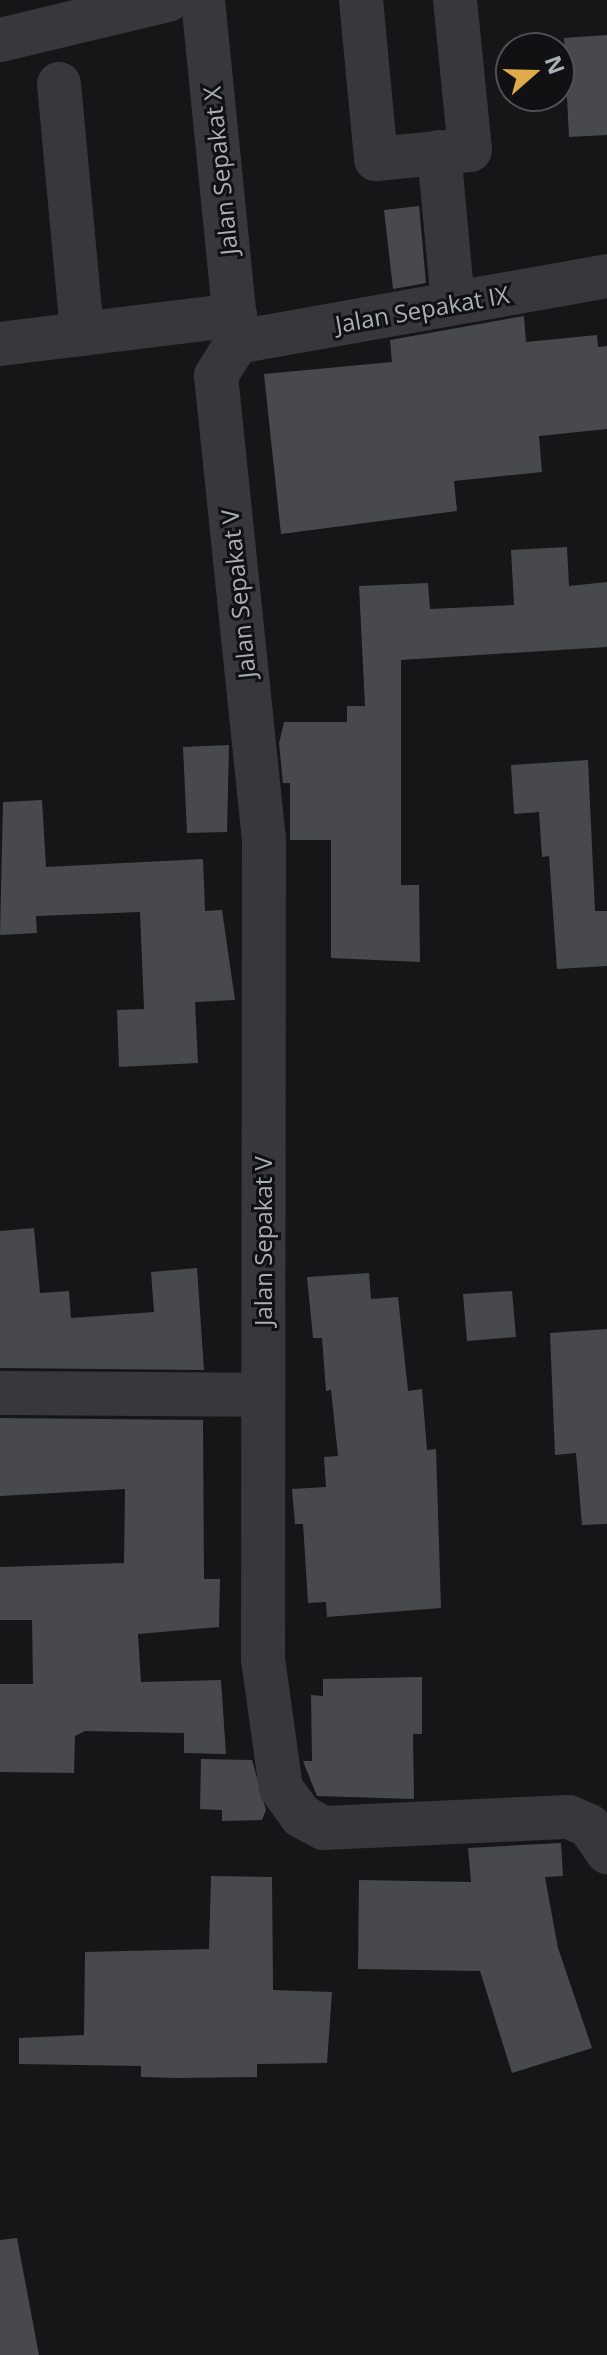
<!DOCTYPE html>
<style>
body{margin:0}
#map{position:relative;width:607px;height:2355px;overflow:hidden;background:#161618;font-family:"Open Sans",sans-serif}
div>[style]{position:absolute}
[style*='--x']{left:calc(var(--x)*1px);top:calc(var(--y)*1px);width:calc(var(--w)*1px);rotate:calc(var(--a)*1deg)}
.building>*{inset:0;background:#48494d}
.minor>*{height:44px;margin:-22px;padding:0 22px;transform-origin:22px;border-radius:22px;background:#38383c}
span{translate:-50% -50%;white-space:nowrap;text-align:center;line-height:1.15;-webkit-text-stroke:6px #111113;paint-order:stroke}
.street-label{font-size:24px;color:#aaaeb6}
.north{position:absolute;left:495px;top:32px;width:80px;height:80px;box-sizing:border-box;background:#111113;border:2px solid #4e5054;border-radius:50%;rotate:70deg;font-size:22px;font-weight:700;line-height:32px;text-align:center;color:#aaaeb6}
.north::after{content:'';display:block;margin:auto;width:28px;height:36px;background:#deab48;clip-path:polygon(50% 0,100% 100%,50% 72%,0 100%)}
</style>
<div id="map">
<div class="building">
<i style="clip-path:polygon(607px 35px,607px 135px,569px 137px,564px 38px)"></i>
<i style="clip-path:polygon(419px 206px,426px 283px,393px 289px,384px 210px)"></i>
<i style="clip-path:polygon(524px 316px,526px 342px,597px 335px,598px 347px,607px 346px,607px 429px,539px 436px,542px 472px,454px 481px,457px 511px,281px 534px,264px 374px,392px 362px,390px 340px)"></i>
<i style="clip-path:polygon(567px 547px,569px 586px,607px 582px,607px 647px,401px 660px,401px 885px,419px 885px,420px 962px,331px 958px,331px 840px,290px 840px,290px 783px,283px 783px,279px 743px,284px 722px,347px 722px,347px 706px,365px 706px,359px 586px,428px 583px,430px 609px,514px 605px,511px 550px)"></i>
<i style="clip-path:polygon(229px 745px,227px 832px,187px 833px,183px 747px)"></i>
<i style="clip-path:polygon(588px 760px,595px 911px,607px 911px,607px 966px,557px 969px,549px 856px,542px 857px,539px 812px,514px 814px,511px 765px)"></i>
<i style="clip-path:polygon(42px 800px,46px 867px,203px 859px,205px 911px,222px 910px,235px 1000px,195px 1002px,198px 1063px,119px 1067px,117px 1010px,144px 1009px,140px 912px,36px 916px,37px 933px,0 935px,3px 802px)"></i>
<i style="clip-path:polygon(34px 1228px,40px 1293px,69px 1291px,71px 1318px,154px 1312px,151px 1272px,197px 1268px,204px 1370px,0 1368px,0 1231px)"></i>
<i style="clip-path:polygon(369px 1273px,371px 1299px,398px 1297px,408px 1391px,422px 1389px,427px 1450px,436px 1449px,441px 1608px,327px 1617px,326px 1602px,308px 1603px,303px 1524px,295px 1524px,292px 1489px,326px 1487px,324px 1457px,338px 1456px,331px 1390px,326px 1391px,322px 1338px,313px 1338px,307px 1277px)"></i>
<i style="clip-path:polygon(512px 1291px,516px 1337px,467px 1341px,463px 1294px)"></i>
<i style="clip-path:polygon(607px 1329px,607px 1524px,582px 1525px,576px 1453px,555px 1455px,550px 1333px)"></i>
<i style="clip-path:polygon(0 1418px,203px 1420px,204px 1579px,220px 1579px,219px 1627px,138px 1634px,141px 1682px,221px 1680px,226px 1754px,184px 1753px,184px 1733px,85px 1731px,75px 1736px,74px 1773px,0 1772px,0 1684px,33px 1684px,32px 1620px,0 1620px,0 1567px,124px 1563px,125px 1489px,0 1496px)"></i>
<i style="clip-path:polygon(422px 1677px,422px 1734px,413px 1734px,414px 1799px,317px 1796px,303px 1761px,312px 1761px,311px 1695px,323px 1696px,323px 1679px)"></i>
<i style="clip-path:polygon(201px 1759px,252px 1760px,266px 1810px,262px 1820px,222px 1821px,222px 1810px,200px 1809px)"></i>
<i style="clip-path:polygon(561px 1843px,563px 1876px,545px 1877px,558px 1948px,592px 2048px,512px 2073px,480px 1971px,358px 1969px,359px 1880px,471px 1882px,468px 1848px)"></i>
<i style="clip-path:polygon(211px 1876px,272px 1877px,273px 1990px,332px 1992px,327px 2063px,257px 2064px,257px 2077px,176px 2078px,141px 2077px,141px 2066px,19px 2064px,19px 2038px,84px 2035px,85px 1952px,209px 1949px)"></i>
<i style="clip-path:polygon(17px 2238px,39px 2355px,0 2355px,0 2240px)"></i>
</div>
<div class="minor">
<i style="--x:203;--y:0;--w:344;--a:84.3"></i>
<i style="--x:361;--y:0;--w:160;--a:84.6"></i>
<i style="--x:376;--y:159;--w:94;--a:-5.5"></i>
<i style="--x:470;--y:150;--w:151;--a:-95.7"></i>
<i style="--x:0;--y:40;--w:173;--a:-13.4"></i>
<i style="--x:59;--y:84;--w:251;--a:84.7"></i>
<i style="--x:439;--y:152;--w:152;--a:84.7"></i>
<i style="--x:237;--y:342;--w:40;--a:122"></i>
<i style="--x:216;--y:376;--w:464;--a:84.1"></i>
<i style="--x:264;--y:838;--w:821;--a:90.07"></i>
<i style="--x:263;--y:1659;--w:130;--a:82.1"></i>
<i style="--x:281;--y:1788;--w:34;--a:54"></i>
<i style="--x:301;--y:1816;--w:26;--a:28"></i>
<i style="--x:324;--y:1828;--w:245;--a:-2.6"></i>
<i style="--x:569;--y:1817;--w:22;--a:24"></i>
<i style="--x:589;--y:1826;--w:32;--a:55"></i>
<i style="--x:237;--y:342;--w:376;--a:-10.1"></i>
<i style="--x:0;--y:344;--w:237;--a:-7"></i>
<i style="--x:0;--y:1393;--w:261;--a:0.4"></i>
</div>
<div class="street-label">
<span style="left:220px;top:171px;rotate:-96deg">Jalan Sepakat X</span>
<span style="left:422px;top:309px;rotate:-10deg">Jalan Sepakat IX</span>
<span style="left:238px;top:594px;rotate:-96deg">Jalan Sepakat V</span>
<span style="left:263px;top:1241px;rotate:-90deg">Jalan Sepakat V</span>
</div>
<div class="north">N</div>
</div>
